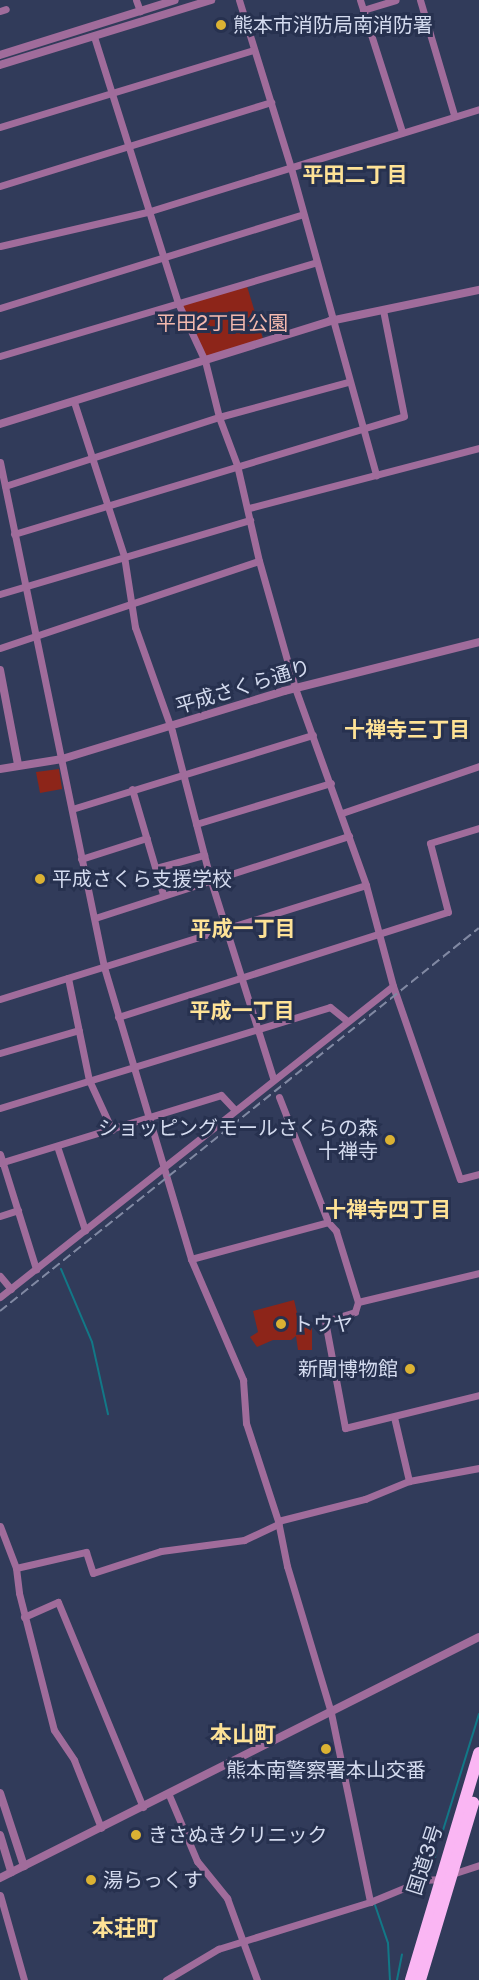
<!DOCTYPE html>
<meta charset="utf-8">
<style>
body{margin:0}
#map{position:relative;width:479px;height:1980px;overflow:hidden;background:#313b5a;font-family:"Public Sans","Noto Sans JP",sans-serif}
div>[style]{position:absolute}
[style*='--x']{left:calc(var(--x)*1px);top:calc(var(--y)*1px);width:calc(var(--w)*1px);rotate:calc(var(--a)*1deg)}
.green>*{inset:0;background:#8d2519}
.stream>*{height:2px;margin:-1px;padding:0 1px;transform-origin:1px;border-radius:1px;background:#127887}
.minor>*{height:7px;margin:-3.5px;padding:0 3.5px;transform-origin:3.5px;border-radius:3.5px;background:#a06c9b}
.tertiary>*{height:8px;margin:-4px;padding:0 4px;transform-origin:4px;border-radius:4px;background:#a06c9b}
.trunk>*{height:12px;margin:-6px;padding:0 6px;transform-origin:6px;border-radius:6px;background:#fab6f3}
.rail>*{height:2px;margin-top:-1px;transform-origin:0;background:repeating-linear-gradient(90deg,#8189a3 0 9px,transparent 0 13.5px)}
.dots>*{width:16px;height:16px;translate:-50% -50%;box-sizing:border-box;border:3px solid #27314f;border-radius:50%}
span{translate:-50% -50%;white-space:nowrap;text-align:center;line-height:1.15;-webkit-text-stroke:6px #27314f;paint-order:stroke}
.poi-label{font-size:20px;color:#d4dbef}
.left{translate:0 -50%;text-align:left}
.right{translate:-100% -50%;text-align:right}
.park-label{font-size:20px;color:#f3b9ae}
.street-label{font-size:20px;color:#d4dbef}
.neighbourhood-label{font-size:21px;color:#fee296;font-weight:700}
.quarter-label{font-size:22px;color:#fee296;font-weight:700}
</style>
<div id="map">
<div class="green">
<i style="clip-path:polygon(246px 283px,264px 342px,205px 361px,178px 303px)"></i>
<i style="clip-path:polygon(59px 769px,62px 789px,40px 793px,36px 772px)"></i>
<i style="clip-path:polygon(294px 1300px,299px 1321px,312px 1327px,312px 1350px,298px 1350px,296px 1336px,291px 1340px,273px 1340px,257px 1347px,250px 1337px,258px 1332px,253px 1311px)"></i>
</div>
<div class="stream">
<i style="--x:61;--y:1269;--w:79;--a:67"></i>
<i style="--x:92;--y:1342;--w:74;--a:77.5"></i>
<i style="--x:440;--y:1840;--w:132;--a:-72.8"></i>
<i style="--x:429;--y:1875;--w:26;--a:-72"></i>
<i style="--x:375;--y:1905;--w:40;--a:71.1"></i>
<i style="--x:388;--y:1943;--w:37;--a:87"></i>
<i style="--x:397;--y:1980;--w:26;--a:-79"></i>
</div>
<div class="minor">
<i style="--x:136;--y:0;--w:12;--a:70"></i>
<i style="--x:239;--y:0;--w:176;--a:72.8"></i>
<i style="--x:291;--y:168;--w:319;--a:74.5"></i>
<i style="--x:360;--y:0;--w:139;--a:72.3"></i>
<i style="--x:420;--y:0;--w:120;--a:73.5"></i>
<i style="--x:363;--y:10;--w:34;--a:-17"></i>
<i style="--x:0;--y:11;--w:6;--a:-18"></i>
<i style="--x:0;--y:127;--w:264;--a:-16.9"></i>
<i style="--x:0;--y:186;--w:284;--a:-17.2"></i>
<i style="--x:0;--y:246;--w:151;--a:-13"></i>
<i style="--x:147;--y:212;--w:348;--a:-17.2"></i>
<i style="--x:0;--y:308;--w:317;--a:-17.2"></i>
<i style="--x:0;--y:356;--w:327;--a:-16.5"></i>
<i style="--x:74;--y:402;--w:162;--a:72"></i>
<i style="--x:124;--y:556;--w:72;--a:81.2"></i>
<i style="--x:135;--y:627;--w:110;--a:70.4"></i>
<i style="--x:172;--y:731;--w:152;--a:75.5"></i>
<i style="--x:210;--y:878;--w:210;--a:72.5"></i>
<i style="--x:0;--y:462;--w:516;--a:78.36"></i>
<i style="--x:104;--y:967;--w:305;--a:73.4"></i>
<i style="--x:191;--y:1259;--w:132;--a:66.7"></i>
<i style="--x:243;--y:1380;--w:43;--a:86"></i>
<i style="--x:246;--y:1423;--w:103;--a:71.9"></i>
<i style="--x:278;--y:1521;--w:90;--a:-14.2"></i>
<i style="--x:365;--y:1499;--w:48;--a:-22.2"></i>
<i style="--x:409;--y:1481;--w:71;--a:-10.5"></i>
<i style="--x:5;--y:486;--w:225;--a:-17.9"></i>
<i style="--x:219;--y:417;--w:134;--a:-15.2"></i>
<i style="--x:249;--y:508;--w:238;--a:-14.6"></i>
<i style="--x:14;--y:534;--w:407;--a:-16.8"></i>
<i style="--x:404;--y:416;--w:108;--a:-101.2"></i>
<i style="--x:0;--y:594;--w:261;--a:-16.5"></i>
<i style="--x:0;--y:648;--w:273;--a:-18.6"></i>
<i style="--x:132;--y:789;--w:109;--a:73.6"></i>
<i style="--x:72;--y:809;--w:252;--a:-17.1"></i>
<i style="--x:342;--y:813;--w:145;--a:-18.9"></i>
<i style="--x:196;--y:824;--w:141;--a:-16.9"></i>
<i style="--x:81;--y:859;--w:69;--a:-17.7"></i>
<i style="--x:156;--y:868;--w:50;--a:-15.2"></i>
<i style="--x:95;--y:918;--w:267;--a:-17.9"></i>
<i style="--x:68;--y:978;--w:104;--a:78.4"></i>
<i style="--x:89;--y:1080;--w:55;--a:65.3"></i>
<i style="--x:393;--y:986;--w:204;--a:70.9"></i>
<i style="--x:460;--y:1179;--w:20;--a:-15"></i>
<i style="--x:0;--y:999;--w:383;--a:-17.3"></i>
<i style="--x:118;--y:1017;--w:346;--a:-17.7"></i>
<i style="--x:448;--y:912;--w:71;--a:-104.6"></i>
<i style="--x:430;--y:843;--w:51;--a:-17"></i>
<i style="--x:0;--y:1053;--w:82;--a:-16.2"></i>
<i style="--x:279;--y:1097;--w:134;--a:68.6"></i>
<i style="--x:328;--y:1222;--w:12;--a:48"></i>
<i style="--x:336;--y:1231;--w:74;--a:72.8"></i>
<i style="--x:358;--y:1302;--w:124;--a:-13.5"></i>
<i style="--x:0;--y:1108;--w:345;--a:-17"></i>
<i style="--x:330;--y:1007;--w:22;--a:39"></i>
<i style="--x:57;--y:1146;--w:89;--a:71.6"></i>
<i style="--x:0;--y:1154;--w:121;--a:72.6"></i>
<i style="--x:0;--y:1163;--w:231;--a:-17.1"></i>
<i style="--x:221;--y:1095;--w:19;--a:47"></i>
<i style="--x:0;--y:1216;--w:19;--a:-18"></i>
<i style="--x:191;--y:1259;--w:142;--a:-15.1"></i>
<i style="--x:0;--y:1276;--w:17;--a:50"></i>
<i style="--x:0;--y:1297;--w:501;--a:-38.36"></i>
<i style="--x:393;--y:986;--w:105;--a:-105"></i>
<i style="--x:366;--y:885;--w:209;--a:-109.8"></i>
<i style="--x:295;--y:688;--w:132;--a:-105.8"></i>
<i style="--x:259;--y:561;--w:98;--a:-102.9"></i>
<i style="--x:237;--y:465;--w:51;--a:-110.6"></i>
<i style="--x:219;--y:417;--w:58;--a:-104"></i>
<i style="--x:205;--y:361;--w:64;--a:-115"></i>
<i style="--x:178;--y:303;--w:280;--a:-107.5"></i>
<i style="--x:358;--y:1302;--w:10;--a:107"></i>
<i style="--x:355;--y:1312;--w:31;--a:163"></i>
<i style="--x:325;--y:1321;--w:109;--a:79.4"></i>
<i style="--x:345;--y:1428;--w:138;--a:-13.8"></i>
<i style="--x:394;--y:1417;--w:66;--a:76.8"></i>
<i style="--x:278;--y:1521;--w:46;--a:78.7"></i>
<i style="--x:287;--y:1566;--w:153;--a:73.3"></i>
<i style="--x:331;--y:1713;--w:193;--a:78.3"></i>
<i style="--x:0;--y:1526;--w:45;--a:69.1"></i>
<i style="--x:16;--y:1568;--w:25;--a:83"></i>
<i style="--x:19;--y:1593;--w:141;--a:75.7"></i>
<i style="--x:54;--y:1730;--w:36;--a:56"></i>
<i style="--x:74;--y:1760;--w:73;--a:68.3"></i>
<i style="--x:16;--y:1568;--w:72;--a:-12.9"></i>
<i style="--x:86;--y:1552;--w:22;--a:72"></i>
<i style="--x:93;--y:1573;--w:71;--a:-17.9"></i>
<i style="--x:161;--y:1551;--w:84;--a:-7.5"></i>
<i style="--x:244;--y:1540;--w:38;--a:-25"></i>
<i style="--x:24;--y:1617;--w:37;--a:-24"></i>
<i style="--x:58;--y:1602;--w:222;--a:67.5"></i>
<i style="--x:169;--y:1795;--w:72;--a:67"></i>
<i style="--x:197;--y:1861;--w:48;--a:51"></i>
<i style="--x:227;--y:1898;--w:87;--a:69.9"></i>
<i style="--x:452;--y:1874;--w:28;--a:-18"></i>
<i style="--x:0;--y:1895;--w:88;--a:74.2"></i>
<i style="--x:166;--y:1980;--w:61;--a:-30.8"></i>
<i style="--x:218;--y:1949;--w:159;--a:-17.2"></i>
<i style="--x:370;--y:1902;--w:57;--a:-22.5"></i>
<i style="--x:423;--y:1880;--w:19;--a:-3"></i>
</div>
<div class="tertiary">
<i style="--x:0;--y:55;--w:183;--a:-17.4"></i>
<i style="--x:0;--y:65;--w:221;--a:-17.1"></i>
<i style="--x:0;--y:424;--w:346;--a:-17.3"></i>
<i style="--x:330;--y:321;--w:152;--a:-11.8"></i>
<i style="--x:0;--y:670;--w:96;--a:79.2"></i>
<i style="--x:0;--y:769;--w:63;--a:-9.2"></i>
<i style="--x:62;--y:759;--w:232;--a:-17"></i>
<i style="--x:284;--y:691;--w:201;--a:-14.1"></i>
<i style="--x:0;--y:1793;--w:77;--a:71.8"></i>
<i style="--x:0;--y:1835;--w:39;--a:73"></i>
<i style="--x:0;--y:1878;--w:536;--a:-26.71"></i>
</div>
<div class="trunk">
<i style="--x:411;--y:1980;--w:237;--a:-73.3"></i>
<i style="--x:420;--y:1980;--w:185;--a:-73.3"></i>
</div>
<div class="rail">
<i style="--x:0;--y:1311;--w:613;--a:-38.65"></i>
</div>
<div class="dots">
<i style="left:221px;top:25px;background:#dbb233"></i>
<i style="left:40px;top:879px;background:#dbb233"></i>
<i style="left:390px;top:1140px;background:#dbb233"></i>
<i style="left:281px;top:1324px;background:#dbb233"></i>
<i style="left:410px;top:1369px;background:#dbb233"></i>
<i style="left:326px;top:1749px;background:#dbb233"></i>
<i style="left:136px;top:1835px;background:#dbb233"></i>
<i style="left:91px;top:1880px;background:#dbb233"></i>
</div>
<div class="poi-label">
<span class="left" style="left:233px;top:25px">熊本市消防局南消防署</span>
<span class="left" style="left:52px;top:879px">平成さくら支援学校</span>
<span class="right" style="left:378px;top:1140px">ショッピングモールさくらの森<br>十禅寺</span>
<span class="left" style="left:293px;top:1324px">トウヤ</span>
<span class="right" style="left:398px;top:1369px">新聞博物館</span>
<span style="left:326px;top:1770px">熊本南警察署本山交番</span>
<span class="left" style="left:148px;top:1835px">きさぬきクリニック</span>
<span class="left" style="left:103px;top:1880px">湯らっくす</span>
</div>
<div class="park-label">
<span style="left:222px;top:323px">平田2丁目公園</span>
</div>
<div class="street-label">
<span style="left:243px;top:687px;rotate:-17deg">平成さくら通り</span>
<span style="left:425px;top:1860px;rotate:-72deg">国道3号</span>
</div>
<div class="neighbourhood-label">
<span style="left:355px;top:175px">平田二丁目</span>
<span style="left:407px;top:730px">十禅寺三丁目</span>
<span style="left:243px;top:929px">平成一丁目</span>
<span style="left:242px;top:1011px">平成一丁目</span>
<span style="left:388px;top:1210px">十禅寺四丁目</span>
</div>
<div class="quarter-label">
<span style="left:243px;top:1735px">本山町</span>
<span style="left:125px;top:1929px">本荘町</span>
</div>
</div>
